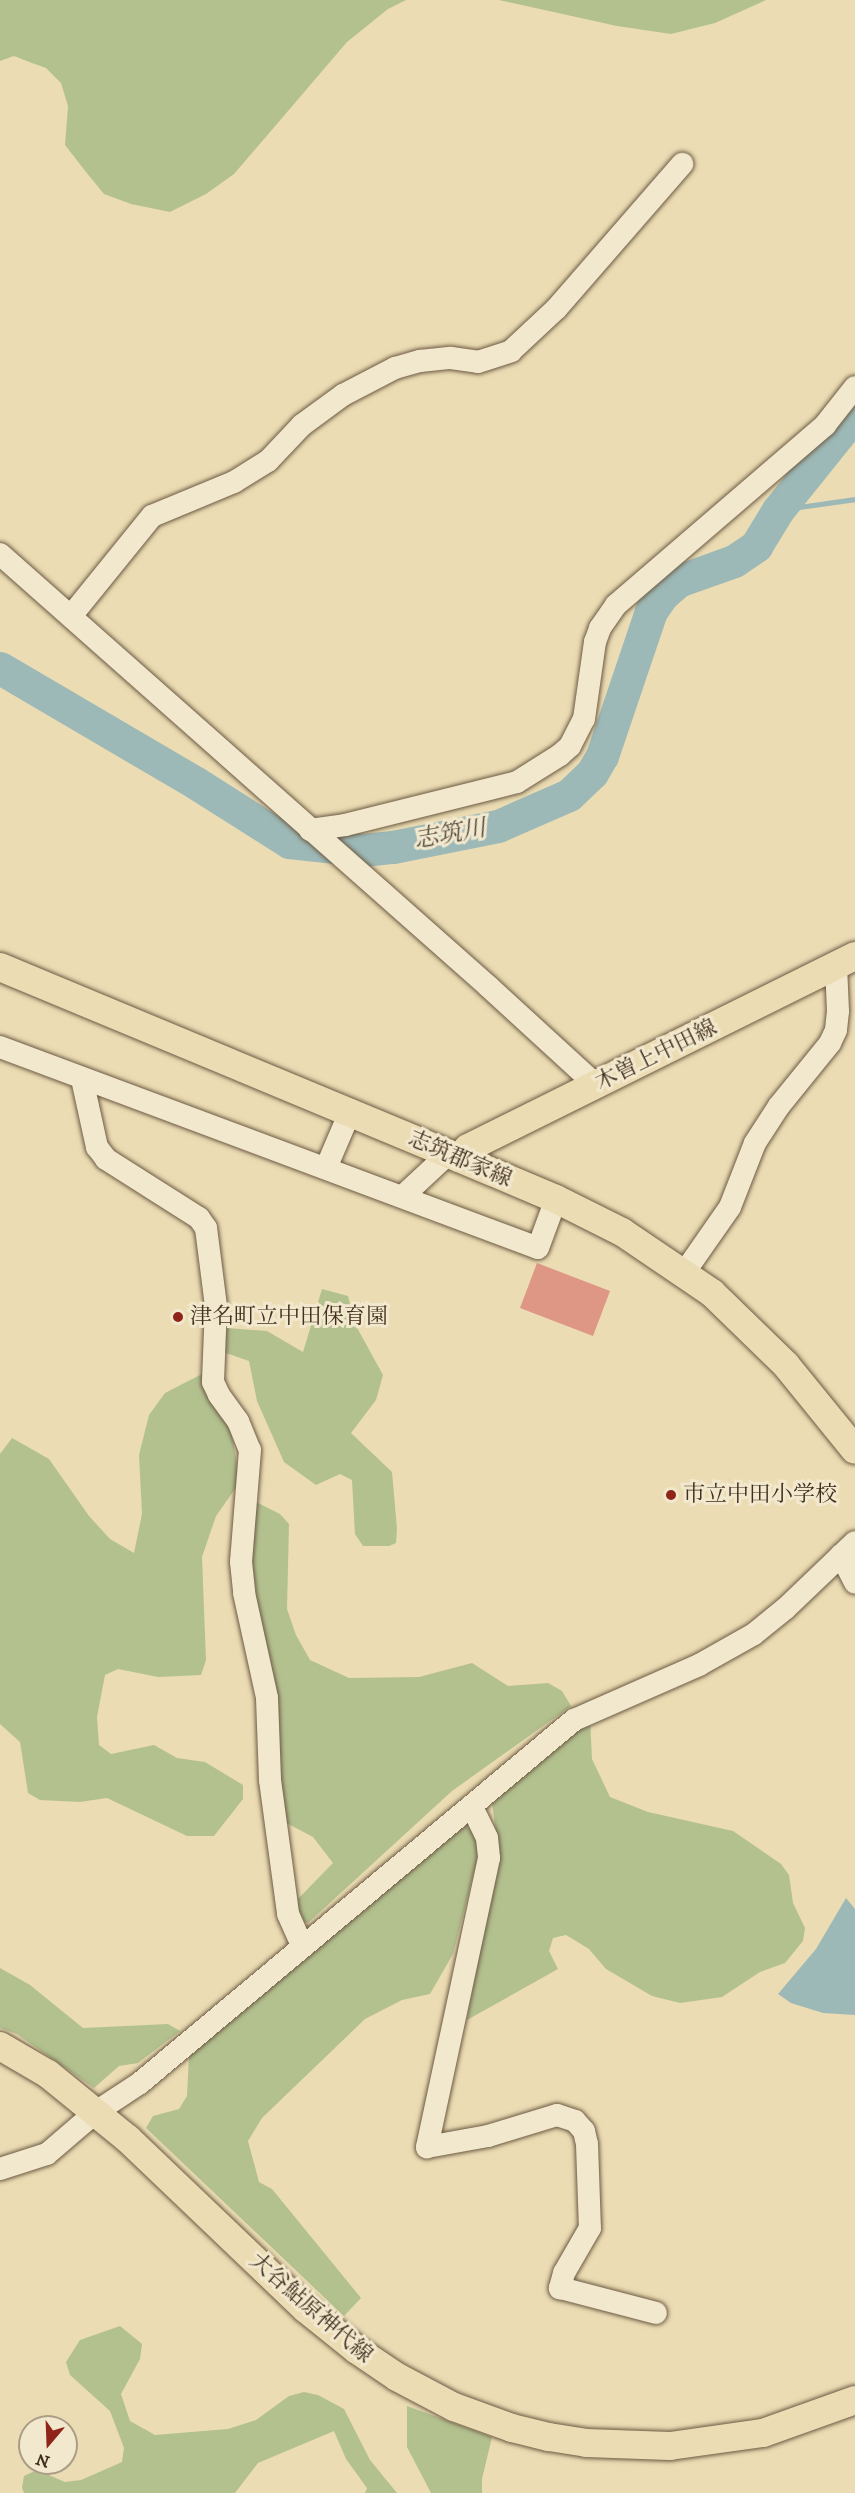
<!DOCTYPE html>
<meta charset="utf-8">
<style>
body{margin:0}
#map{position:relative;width:855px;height:2493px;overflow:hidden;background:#ebdcb3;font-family:"IM FELL DW Pica","Noto Serif JP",serif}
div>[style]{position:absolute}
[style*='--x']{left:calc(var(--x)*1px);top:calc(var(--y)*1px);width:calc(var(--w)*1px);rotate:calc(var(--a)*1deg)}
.green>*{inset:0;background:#b3c18f}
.water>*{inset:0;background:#9db9b7}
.stream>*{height:5px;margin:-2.5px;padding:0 2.5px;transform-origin:2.5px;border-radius:2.5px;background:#9db9b7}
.river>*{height:33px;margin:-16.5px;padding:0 16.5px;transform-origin:16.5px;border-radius:16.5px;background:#9db9b7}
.building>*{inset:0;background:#de9685}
.roads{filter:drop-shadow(0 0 2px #6c5a43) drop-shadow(0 0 2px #6c5a43)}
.minor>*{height:22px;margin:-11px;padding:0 11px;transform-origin:11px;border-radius:11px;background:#f2e8ce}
.major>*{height:28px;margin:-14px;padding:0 14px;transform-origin:14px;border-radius:14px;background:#ebdcb3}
.dots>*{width:16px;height:16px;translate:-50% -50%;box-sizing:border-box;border:3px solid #f2e8ce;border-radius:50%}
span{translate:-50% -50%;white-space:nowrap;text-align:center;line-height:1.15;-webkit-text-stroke:6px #f2e8ce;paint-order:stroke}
.street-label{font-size:22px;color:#412e1e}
.poi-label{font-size:22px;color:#412e1e}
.left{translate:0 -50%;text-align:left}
.water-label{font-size:24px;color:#534a3d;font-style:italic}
.north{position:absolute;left:18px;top:2415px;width:60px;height:60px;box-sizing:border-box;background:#f2e8ce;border:2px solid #ab9e88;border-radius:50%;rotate:199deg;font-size:16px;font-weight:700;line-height:24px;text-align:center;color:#412e1e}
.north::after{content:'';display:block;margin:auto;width:21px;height:27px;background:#8f2418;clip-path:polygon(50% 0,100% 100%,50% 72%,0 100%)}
</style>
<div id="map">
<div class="green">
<i style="clip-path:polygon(0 0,406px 0,388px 9px,347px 42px,234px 174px,206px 194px,170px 212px,131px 204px,104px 194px,86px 172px,65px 145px,68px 106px,61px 83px,46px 68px,32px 63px,14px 56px,0 61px)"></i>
<i style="clip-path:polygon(499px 0,766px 0,715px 23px,671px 34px,617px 26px)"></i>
<i style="clip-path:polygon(322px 1289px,348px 1296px,355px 1324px,383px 1375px,376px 1400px,351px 1433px,392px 1472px,397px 1529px,396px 1543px,389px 1546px,363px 1546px,355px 1534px,352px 1480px,340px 1474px,316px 1485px,284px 1462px,257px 1401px,249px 1361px,223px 1352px,226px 1328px,267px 1331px,303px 1352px)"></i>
<i style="clip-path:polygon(202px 1374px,213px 1400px,230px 1424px,240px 1482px,216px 1516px,202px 1557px,206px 1660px,201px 1675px,158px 1677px,118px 1669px,105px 1675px,97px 1717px,99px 1745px,111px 1754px,154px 1745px,177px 1758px,205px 1762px,243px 1785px,243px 1799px,214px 1836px,187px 1836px,107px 1798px,80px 1802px,40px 1800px,28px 1793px,20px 1742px,0 1724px,0 1454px,12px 1438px,49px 1459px,89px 1516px,110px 1539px,134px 1553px,142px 1514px,139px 1455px,149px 1415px,165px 1393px)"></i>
<i style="clip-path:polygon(254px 1501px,280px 1514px,289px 1524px,287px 1609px,296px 1635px,310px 1660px,349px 1678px,419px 1677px,472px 1663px,508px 1686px,548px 1683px,562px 1691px,571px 1706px,452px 1791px,308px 1923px,293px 1918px,292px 1905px,333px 1863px,313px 1837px,279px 1819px,267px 1678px,249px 1539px)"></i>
<i style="clip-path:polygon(590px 1718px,592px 1759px,610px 1797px,648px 1812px,733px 1831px,781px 1864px,789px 1875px,793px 1903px,805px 1928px,803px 1941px,785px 1963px,760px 1972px,722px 1997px,680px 2003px,652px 1996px,606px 1969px,589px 1949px,566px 1935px,553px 1938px,549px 1951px,558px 1969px,467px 2020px,498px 1849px,492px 1802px)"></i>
<i style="clip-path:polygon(462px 1824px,474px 1832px,481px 1845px,453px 1954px,430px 1994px,402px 2000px,365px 2019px,262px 2118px,248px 2141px,259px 2182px,272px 2189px,361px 2298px,344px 2316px,146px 2128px,153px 2116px,179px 2109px,187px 2096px,189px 2056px)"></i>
<i style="clip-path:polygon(0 1968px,30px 1985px,83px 2028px,168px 2024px,180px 2031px,138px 2063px,119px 2066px,94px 2088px,17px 2034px,0 2028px)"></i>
<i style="clip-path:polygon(120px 2326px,142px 2344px,140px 2359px,121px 2394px,130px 2421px,155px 2435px,228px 2429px,256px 2420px,289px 2396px,304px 2392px,318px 2395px,344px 2409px,370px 2460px,397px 2493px,365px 2493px,367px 2488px,346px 2459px,334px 2431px,258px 2463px,235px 2493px,24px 2493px,22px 2488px,24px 2476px,37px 2470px,65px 2482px,81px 2480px,122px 2462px,124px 2448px,110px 2411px,70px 2375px,66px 2362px,80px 2340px)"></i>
<i style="clip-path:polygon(407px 2406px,492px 2437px,482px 2479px,482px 2493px,431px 2493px,407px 2447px)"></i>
</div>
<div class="water">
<i style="clip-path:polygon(846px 1898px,855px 1909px,855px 2015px,823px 2013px,791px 2003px,778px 1994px,816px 1949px)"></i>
</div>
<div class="stream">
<i style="--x:778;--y:510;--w:78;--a:-8.1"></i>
</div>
<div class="river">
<i style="--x:0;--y:668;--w:227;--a:30.4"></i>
<i style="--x:196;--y:783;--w:110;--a:32.4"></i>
<i style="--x:289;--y:842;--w:74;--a:6.2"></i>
<i style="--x:363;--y:850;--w:30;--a:-6"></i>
<i style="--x:393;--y:847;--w:107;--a:-11.3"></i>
<i style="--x:498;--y:826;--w:77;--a:-23.6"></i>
<i style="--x:569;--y:795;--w:32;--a:-44"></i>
<i style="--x:592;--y:773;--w:20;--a:-60"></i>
<i style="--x:602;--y:756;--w:153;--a:-71.3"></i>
<i style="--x:651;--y:611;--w:19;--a:-55"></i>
<i style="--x:662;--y:595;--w:21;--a:-41"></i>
<i style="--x:678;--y:581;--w:59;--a:-19.7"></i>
<i style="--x:734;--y:561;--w:27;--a:-34"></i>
<i style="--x:756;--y:546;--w:42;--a:-58.6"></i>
<i style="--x:778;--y:510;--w:123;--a:-51.3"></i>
</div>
<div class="building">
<i style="clip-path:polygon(537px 1263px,610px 1291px,593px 1336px,520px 1308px)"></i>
</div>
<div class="roads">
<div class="minor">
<i style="--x:0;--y:554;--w:653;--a:41.52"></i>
<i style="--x:489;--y:987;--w:145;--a:42.5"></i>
<i style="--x:71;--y:616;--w:129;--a:-51"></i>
<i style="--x:152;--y:516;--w:89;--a:-22.5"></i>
<i style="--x:234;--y:482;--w:40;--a:-32"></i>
<i style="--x:268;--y:461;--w:50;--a:-46.6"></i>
<i style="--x:302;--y:425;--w:51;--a:-36.2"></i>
<i style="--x:343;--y:395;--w:59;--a:-27.4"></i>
<i style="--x:395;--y:368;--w:26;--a:-16"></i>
<i style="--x:420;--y:361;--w:31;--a:-6"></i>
<i style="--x:451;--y:358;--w:27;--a:8"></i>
<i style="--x:478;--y:362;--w:35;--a:-18"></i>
<i style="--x:511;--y:351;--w:63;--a:-43.1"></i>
<i style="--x:557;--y:308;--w:191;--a:-49"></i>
<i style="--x:310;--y:830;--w:35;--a:-8"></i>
<i style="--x:345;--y:825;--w:177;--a:-14"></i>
<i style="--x:517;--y:782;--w:51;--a:-32.1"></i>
<i style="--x:560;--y:755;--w:13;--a:-42"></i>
<i style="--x:570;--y:746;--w:30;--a:-63"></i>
<i style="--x:584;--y:719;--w:78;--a:-81.9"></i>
<i style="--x:595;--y:642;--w:15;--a:-70"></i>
<i style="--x:600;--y:628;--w:28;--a:-55"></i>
<i style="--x:616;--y:605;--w:276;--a:-40.7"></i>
<i style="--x:825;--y:425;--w:48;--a:-51.7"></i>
<i style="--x:0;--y:1047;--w:574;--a:20.49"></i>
<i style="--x:538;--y:1248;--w:52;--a:-69.8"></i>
<i style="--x:82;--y:1079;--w:70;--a:77.6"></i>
<i style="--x:97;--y:1147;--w:15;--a:53"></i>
<i style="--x:106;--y:1159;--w:110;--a:32.4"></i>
<i style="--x:199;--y:1218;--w:12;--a:55"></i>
<i style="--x:206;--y:1228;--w:79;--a:82.7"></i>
<i style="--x:216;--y:1306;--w:76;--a:92.3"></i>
<i style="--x:213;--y:1382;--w:14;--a:65"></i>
<i style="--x:219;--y:1395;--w:32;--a:54"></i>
<i style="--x:238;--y:1421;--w:31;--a:68"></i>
<i style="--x:250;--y:1450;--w:112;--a:94.6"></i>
<i style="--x:241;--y:1562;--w:31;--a:84"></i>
<i style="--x:244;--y:1593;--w:107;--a:77.6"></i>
<i style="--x:267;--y:1698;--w:82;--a:87.9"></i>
<i style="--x:270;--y:1780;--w:135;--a:82.3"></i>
<i style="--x:288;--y:1914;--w:36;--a:66"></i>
<i style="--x:326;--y:1168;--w:61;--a:-66.8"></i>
<i style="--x:403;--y:1196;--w:62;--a:-43"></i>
<i style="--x:684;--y:1273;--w:80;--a:-55.1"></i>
<i style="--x:730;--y:1207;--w:69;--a:-68.7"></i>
<i style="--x:755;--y:1143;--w:44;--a:-57"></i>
<i style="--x:779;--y:1106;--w:81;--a:-51"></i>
<i style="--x:830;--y:1043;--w:14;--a:-65"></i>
<i style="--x:836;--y:1030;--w:19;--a:-84"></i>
<i style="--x:838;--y:1011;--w:45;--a:-92.5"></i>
<i style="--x:841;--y:1555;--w:31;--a:63"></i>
<i style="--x:472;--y:1807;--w:34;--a:64"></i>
<i style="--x:487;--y:1838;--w:20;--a:84"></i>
<i style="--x:489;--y:1858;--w:296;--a:102.1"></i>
<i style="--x:427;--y:2147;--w:62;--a:-10.2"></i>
<i style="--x:488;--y:2136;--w:72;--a:-16.9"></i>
<i style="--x:557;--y:2115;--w:19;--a:18"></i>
<i style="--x:575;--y:2121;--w:13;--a:48"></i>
<i style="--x:584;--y:2131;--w:13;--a:77"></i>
<i style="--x:587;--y:2144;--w:84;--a:88"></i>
<i style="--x:590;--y:2228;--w:52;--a:120"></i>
<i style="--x:564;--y:2273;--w:16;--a:105"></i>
<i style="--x:560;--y:2288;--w:99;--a:14.6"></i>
<i style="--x:0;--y:2169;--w:49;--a:-17.7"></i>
<i style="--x:47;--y:2154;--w:65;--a:-40.6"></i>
<i style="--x:96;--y:2112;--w:53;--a:-33.4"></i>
<i style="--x:140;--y:2083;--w:566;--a:-39.91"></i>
<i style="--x:574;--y:1720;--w:137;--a:-23.7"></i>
<i style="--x:699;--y:1665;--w:63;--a:-29.4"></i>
<i style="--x:754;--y:1634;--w:41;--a:-39.1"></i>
<i style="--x:786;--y:1608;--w:95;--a:-43.7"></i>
</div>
<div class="major">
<i style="--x:0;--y:967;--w:497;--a:22.6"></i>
<i style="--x:459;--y:1158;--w:105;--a:22.9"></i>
<i style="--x:556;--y:1199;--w:74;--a:26.6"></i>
<i style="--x:622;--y:1232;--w:109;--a:34.1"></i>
<i style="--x:712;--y:1293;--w:103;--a:44.2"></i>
<i style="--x:786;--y:1365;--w:109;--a:50.9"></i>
<i style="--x:459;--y:1158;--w:13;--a:-48"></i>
<i style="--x:468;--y:1148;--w:432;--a:-26.4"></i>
<i style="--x:0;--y:2046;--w:56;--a:30.3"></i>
<i style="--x:48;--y:2074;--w:103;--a:39.1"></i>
<i style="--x:128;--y:2139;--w:245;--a:43.7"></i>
<i style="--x:305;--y:2308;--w:67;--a:38.9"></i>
<i style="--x:357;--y:2350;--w:48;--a:34"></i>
<i style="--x:397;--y:2377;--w:64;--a:27.8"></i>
<i style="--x:454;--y:2407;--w:62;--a:19.9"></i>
<i style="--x:512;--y:2428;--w:38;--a:14"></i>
<i style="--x:549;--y:2437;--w:37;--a:9"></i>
<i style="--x:586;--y:2443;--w:84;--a:2"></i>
<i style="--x:670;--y:2446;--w:94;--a:-8"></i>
<i style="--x:763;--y:2433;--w:98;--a:-19.7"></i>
</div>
</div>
<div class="dots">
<i style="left:178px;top:1317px;background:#8f2418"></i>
<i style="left:671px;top:1495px;background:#8f2418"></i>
</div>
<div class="street-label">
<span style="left:656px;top:1055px;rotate:-26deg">木曽上中田線</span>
<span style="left:460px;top:1159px;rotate:23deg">志筑郡家線</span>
<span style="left:311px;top:2308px;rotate:41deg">大谷鮎原神代線</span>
</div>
<div class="poi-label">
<span class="left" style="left:190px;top:1317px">津名町立中田保育園</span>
<span class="left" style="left:683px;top:1495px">市立中田小学校</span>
</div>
<div class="water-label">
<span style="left:450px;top:835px;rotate:-10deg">志筑川</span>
</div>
<div class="north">N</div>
</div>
